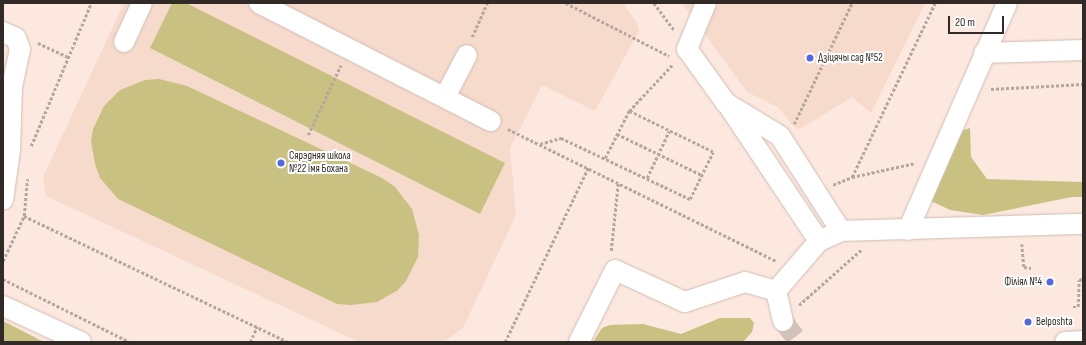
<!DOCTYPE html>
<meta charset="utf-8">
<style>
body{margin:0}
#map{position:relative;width:1086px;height:345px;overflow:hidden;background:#fce8de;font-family:"Sofia Sans Condensed",sans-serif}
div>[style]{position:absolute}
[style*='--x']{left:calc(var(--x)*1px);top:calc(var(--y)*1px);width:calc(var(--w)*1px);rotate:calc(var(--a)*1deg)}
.built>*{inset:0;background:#f6dacc}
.green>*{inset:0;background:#c9c182}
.minor-tunnel>*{height:20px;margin-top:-10px;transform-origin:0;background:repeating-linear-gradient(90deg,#d3c2b9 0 20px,transparent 0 30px)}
.path>*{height:2.5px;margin-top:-1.25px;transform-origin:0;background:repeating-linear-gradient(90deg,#b5a69e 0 3px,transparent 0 5px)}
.roads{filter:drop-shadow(0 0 1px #d0bdb3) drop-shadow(0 0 1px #d0bdb3)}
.minor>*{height:20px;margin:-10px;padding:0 10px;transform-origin:10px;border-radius:10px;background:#fff}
.dots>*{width:11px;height:11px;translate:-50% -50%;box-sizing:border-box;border:2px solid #fff;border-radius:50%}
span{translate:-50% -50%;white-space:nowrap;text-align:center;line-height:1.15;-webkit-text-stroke:4px #fff;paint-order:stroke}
.poi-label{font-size:11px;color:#312a26}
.left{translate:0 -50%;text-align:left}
.right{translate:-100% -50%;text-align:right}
.frame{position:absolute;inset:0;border:4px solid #312a26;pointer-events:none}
.scale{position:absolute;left:948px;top:16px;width:56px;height:18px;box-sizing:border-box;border:2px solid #312a26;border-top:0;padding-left:5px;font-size:12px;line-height:14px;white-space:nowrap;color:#312a26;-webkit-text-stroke:3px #fff;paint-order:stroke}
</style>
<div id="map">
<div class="built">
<i style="clip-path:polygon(124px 3px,623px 3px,637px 23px,639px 31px,595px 111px,542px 85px,510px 148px,516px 215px,463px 328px,444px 342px,359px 342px,46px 196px,43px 177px)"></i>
<i style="clip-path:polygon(682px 3px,925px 3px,871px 113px,852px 97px,800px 129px,793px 126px,779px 108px,747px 92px)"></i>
</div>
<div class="green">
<i style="clip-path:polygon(172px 3px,186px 3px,505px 163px,480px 214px,150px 48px)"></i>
<i style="clip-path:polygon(159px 79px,187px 86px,382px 178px,395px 187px,412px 209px,419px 235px,418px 257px,406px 281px,398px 290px,377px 302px,351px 305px,337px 304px,118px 199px,100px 178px,95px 164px,91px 141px,93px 129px,104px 106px,120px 90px,145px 80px)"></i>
<i style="clip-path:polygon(970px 128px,971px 157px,987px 179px,1083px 182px,1083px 197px,1072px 197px,983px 215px,950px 210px,929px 200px,958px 132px)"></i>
<i style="clip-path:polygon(720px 318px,750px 318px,754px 323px,752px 332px,743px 342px,593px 342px,602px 328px,610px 325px,643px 324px,681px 334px)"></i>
<i style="clip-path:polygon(3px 321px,44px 342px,3px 342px)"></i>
</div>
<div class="minor-tunnel">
<i style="--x:783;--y:321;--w:26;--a:53"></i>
</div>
<div class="path">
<i style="--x:566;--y:3;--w:116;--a:27.2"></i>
<i style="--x:654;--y:3;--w:34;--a:53"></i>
<i style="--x:472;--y:37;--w:37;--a:-66"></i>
<i style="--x:38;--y:43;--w:33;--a:25"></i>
<i style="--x:991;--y:89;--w:92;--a:-3.1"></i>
<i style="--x:794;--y:124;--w:134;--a:-64.4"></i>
<i style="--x:508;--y:129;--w:299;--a:26.2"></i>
<i style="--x:617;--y:134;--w:94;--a:25.8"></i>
<i style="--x:308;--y:135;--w:77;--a:-64.8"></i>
<i style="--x:540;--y:144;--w:22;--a:-16"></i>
<i style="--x:561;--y:138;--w:143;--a:25.3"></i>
<i style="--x:690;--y:199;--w:52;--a:-63.9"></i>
<i style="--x:713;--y:152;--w:93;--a:-154"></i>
<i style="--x:31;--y:146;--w:155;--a:-67.2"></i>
<i style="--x:605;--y:158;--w:53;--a:-62.9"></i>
<i style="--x:629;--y:111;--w:64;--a:-46.9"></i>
<i style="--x:852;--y:177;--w:193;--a:-64.5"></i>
<i style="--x:647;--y:178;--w:52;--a:-64.9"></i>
<i style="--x:833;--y:185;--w:21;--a:-23"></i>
<i style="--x:852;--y:177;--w:65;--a:-12.5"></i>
<i style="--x:24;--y:216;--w:293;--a:25.5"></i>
<i style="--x:1022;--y:244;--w:23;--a:85"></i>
<i style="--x:1024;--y:267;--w:7;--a:8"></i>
<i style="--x:611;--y:251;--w:68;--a:-84.1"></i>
<i style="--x:3;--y:261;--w:50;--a:-65"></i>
<i style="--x:24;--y:216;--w:37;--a:-85"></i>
<i style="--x:3;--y:279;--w:142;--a:26.4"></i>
<i style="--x:799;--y:305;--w:83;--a:-41.6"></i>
<i style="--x:1073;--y:307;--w:5;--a:0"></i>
<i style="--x:1078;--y:307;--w:27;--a:-88"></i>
<i style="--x:1079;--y:280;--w:4;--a:-14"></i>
<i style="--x:250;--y:342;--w:17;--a:-65"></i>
<i style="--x:505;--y:342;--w:193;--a:-64.5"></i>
</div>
<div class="roads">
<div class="minor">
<i style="--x:259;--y:3;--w:260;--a:27"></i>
<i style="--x:706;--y:3;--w:50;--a:112.4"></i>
<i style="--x:687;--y:49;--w:67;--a:54.2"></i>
<i style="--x:726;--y:103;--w:63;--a:31.4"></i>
<i style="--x:780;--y:136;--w:113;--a:57.3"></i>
<i style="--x:3;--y:32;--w:14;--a:25"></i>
<i style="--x:16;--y:38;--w:12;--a:70"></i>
<i style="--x:20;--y:49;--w:39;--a:102"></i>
<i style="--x:12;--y:87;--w:63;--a:91.8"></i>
<i style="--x:10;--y:150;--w:50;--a:98"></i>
<i style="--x:124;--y:42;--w:43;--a:-65.2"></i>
<i style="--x:984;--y:53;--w:99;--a:-1.7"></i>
<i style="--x:445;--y:97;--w:47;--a:-62.4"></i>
<i style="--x:730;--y:108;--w:160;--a:56.2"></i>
<i style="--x:908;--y:230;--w:248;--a:-66.4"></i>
<i style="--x:3;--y:306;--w:86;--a:24.8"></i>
<i style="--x:783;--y:321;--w:31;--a:-103"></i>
<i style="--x:776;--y:291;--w:66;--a:-49.3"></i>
<i style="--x:819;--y:241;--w:24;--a:-24"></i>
<i style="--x:841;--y:231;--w:242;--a:-1.7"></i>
<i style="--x:579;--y:342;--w:80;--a:-63.4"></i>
<i style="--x:615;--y:270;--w:77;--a:24.6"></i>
<i style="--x:685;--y:302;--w:63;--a:-18.4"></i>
<i style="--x:745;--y:282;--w:32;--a:16"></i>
<i style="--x:1065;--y:342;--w:18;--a:-3"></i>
</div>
</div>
<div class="dots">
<i style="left:810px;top:58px;background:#5568de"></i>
<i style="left:281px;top:163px;background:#5568de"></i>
<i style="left:1050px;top:282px;background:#5568de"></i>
<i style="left:1028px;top:322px;background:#5568de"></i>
</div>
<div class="poi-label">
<span class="left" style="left:818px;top:58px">Дзіцячы сад №52</span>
<span class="left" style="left:289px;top:163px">Сярэдняя школа<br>№22 імя Бохана</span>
<span class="right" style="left:1042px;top:282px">Філіял №4</span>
<span class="left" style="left:1036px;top:322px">Belposhta</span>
</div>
<div class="frame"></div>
<div class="scale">20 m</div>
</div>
